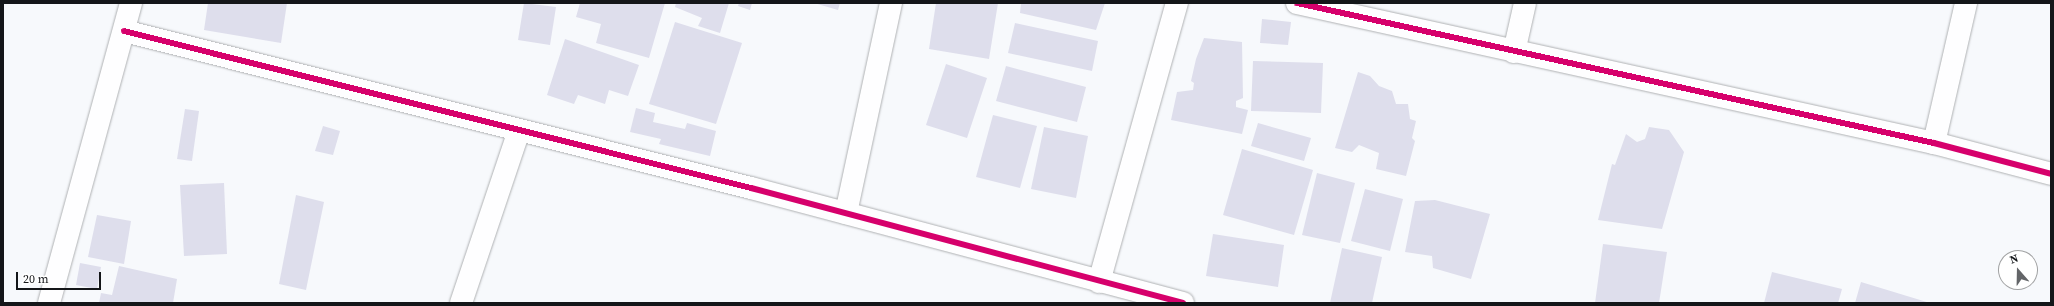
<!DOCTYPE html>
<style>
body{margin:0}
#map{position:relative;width:2054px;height:306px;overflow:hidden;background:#f7f9fc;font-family:"Source Serif 4",serif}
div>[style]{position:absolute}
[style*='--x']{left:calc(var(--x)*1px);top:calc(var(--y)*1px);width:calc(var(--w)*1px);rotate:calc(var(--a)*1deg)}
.building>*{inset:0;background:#dedeec}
.roads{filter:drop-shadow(0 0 1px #afb1b3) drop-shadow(0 0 1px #afb1b3)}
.minor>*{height:22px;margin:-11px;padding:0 11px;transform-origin:11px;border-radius:11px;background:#fefeff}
.cycleway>*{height:6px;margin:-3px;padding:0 3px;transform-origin:3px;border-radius:3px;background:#d6006c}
span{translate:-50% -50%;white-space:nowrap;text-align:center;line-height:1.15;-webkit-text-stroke:3.5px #fff;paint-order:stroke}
.frame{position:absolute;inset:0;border:4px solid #141619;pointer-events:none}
.north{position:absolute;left:1998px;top:250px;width:40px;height:40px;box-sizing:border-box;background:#fff;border:1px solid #a1a2a3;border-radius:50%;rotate:340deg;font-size:11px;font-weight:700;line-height:16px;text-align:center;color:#141619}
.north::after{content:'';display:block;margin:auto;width:14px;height:18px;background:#636568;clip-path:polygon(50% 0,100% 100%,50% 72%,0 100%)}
.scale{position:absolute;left:16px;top:272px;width:85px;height:18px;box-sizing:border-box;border:2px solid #141619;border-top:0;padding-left:5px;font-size:12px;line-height:14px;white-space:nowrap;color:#141619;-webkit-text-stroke:3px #fff;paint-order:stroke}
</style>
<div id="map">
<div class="building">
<i style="clip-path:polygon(208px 3px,287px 3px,281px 43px,204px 30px)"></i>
<i style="clip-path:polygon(524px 3px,556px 7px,550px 45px,518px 40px)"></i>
<i style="clip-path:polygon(580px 3px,665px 3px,649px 58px,596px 43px,601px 24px,576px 17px)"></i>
<i style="clip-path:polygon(676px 3px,729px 3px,720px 33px,698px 26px,702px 18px,675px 7px)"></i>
<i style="clip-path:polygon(739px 3px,752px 3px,750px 10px,738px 6px)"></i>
<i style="clip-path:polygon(814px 3px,840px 3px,838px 10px)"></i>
<i style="clip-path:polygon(936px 3px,998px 3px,989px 59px,929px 49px)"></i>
<i style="clip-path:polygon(1021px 3px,1105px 3px,1096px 30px,1020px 13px)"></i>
<i style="clip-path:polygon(1262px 19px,1291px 22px,1288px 45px,1260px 43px)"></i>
<i style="clip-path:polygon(675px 22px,742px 43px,716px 124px,649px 104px)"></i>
<i style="clip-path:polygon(1015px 23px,1098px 41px,1092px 71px,1008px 53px)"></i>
<i style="clip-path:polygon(1204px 38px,1242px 42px,1243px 98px,1236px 101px,1236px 107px,1248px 110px,1242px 134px,1171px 120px,1177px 92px,1193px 90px,1194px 83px,1191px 81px,1196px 59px)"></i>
<i style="clip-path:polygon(565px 39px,639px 65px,628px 96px,609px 90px,605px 104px,578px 95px,574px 104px,547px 95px)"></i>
<i style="clip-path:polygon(1253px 61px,1323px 63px,1321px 113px,1251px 111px)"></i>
<i style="clip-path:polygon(946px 64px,987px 78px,967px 138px,926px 125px)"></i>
<i style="clip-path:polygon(1006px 66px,1086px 87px,1077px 122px,996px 101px)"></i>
<i style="clip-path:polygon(1358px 72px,1370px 76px,1379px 86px,1392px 91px,1396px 104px,1408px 104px,1410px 119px,1416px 121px,1412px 138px,1415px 141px,1406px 176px,1376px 169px,1379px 153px,1359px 145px,1352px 152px,1335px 148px)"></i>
<i style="clip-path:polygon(636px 108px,655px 113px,653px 122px,685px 129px,687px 123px,716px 131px,710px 156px,659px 144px,661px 139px,630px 132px)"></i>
<i style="clip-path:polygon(185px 109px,199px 111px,192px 161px,177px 159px)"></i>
<i style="clip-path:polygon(993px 115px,1037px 126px,1020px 188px,976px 177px)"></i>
<i style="clip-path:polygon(1258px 123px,1311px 138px,1304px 161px,1251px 146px)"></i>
<i style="clip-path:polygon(323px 126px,340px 131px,333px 155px,315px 151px)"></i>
<i style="clip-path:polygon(1044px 127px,1088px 136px,1076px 198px,1031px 189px)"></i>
<i style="clip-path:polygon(1649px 127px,1669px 130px,1684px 152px,1662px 229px,1598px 220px,1612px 164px,1615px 165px,1626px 134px,1637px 142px,1645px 139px)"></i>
<i style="clip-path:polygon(1242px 149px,1313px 170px,1294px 235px,1223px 215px)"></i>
<i style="clip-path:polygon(1317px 173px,1355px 183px,1340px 243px,1302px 235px)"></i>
<i style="clip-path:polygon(224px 183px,227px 254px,184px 256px,180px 185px)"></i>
<i style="clip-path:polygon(1365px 189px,1403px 199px,1390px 251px,1351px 241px)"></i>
<i style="clip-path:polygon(296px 195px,324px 202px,306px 290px,279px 284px)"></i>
<i style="clip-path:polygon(1435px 200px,1490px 214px,1471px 279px,1433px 268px,1432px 256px,1405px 252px,1415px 201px)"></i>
<i style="clip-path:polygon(97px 215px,131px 221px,124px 264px,88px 257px)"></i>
<i style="clip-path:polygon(1213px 234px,1284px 245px,1278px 287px,1206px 276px)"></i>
<i style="clip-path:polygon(1603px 244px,1667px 252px,1659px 303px,1595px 303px)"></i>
<i style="clip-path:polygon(1342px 248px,1382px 257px,1372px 303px,1330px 303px)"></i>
<i style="clip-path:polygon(80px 263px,101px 267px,97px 289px,76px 285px)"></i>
<i style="clip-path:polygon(119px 266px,177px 279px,173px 303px,99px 303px,101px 293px,112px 295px)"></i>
<i style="clip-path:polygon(1772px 272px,1842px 289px,1838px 303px,1764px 303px)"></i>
<i style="clip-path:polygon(1861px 282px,1930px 303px,1855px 303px)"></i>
</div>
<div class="roads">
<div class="minor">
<i style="--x:1297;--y:3;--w:652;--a:12.4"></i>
<i style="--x:1934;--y:143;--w:121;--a:14.8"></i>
<i style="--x:124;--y:31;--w:646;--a:14.06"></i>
<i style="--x:751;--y:188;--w:447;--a:14.9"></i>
<i style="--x:1514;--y:52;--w:50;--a:-77.3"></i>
<i style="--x:1934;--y:143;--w:144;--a:-77.1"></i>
<i style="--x:846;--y:213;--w:215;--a:-77.9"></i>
<i style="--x:1099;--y:282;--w:290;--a:-74.4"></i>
<i style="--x:49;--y:303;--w:311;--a:-74.7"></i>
<i style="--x:461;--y:303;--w:182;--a:-71.4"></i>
</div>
</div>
<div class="cycleway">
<i style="--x:1297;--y:3;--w:652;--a:12.4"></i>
<i style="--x:1934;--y:143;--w:121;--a:14.8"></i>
<i style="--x:124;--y:31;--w:646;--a:14.06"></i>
<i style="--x:751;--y:188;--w:447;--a:14.9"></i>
</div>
<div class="frame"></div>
<div class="north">N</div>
<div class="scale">20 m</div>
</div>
